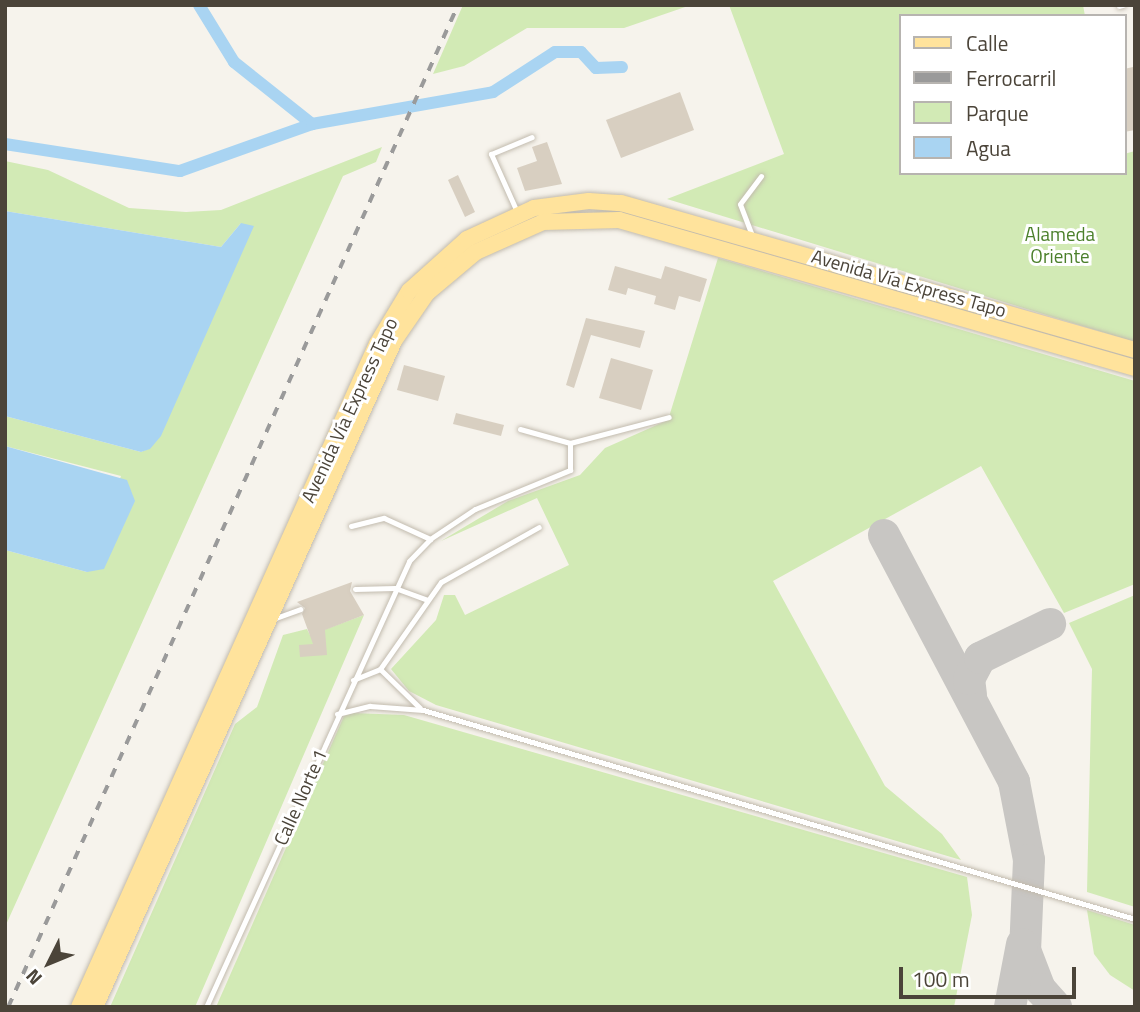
<!DOCTYPE html>
<meta charset="utf-8">
<style>
body{margin:0}
#map{position:relative;width:1140px;height:1012px;overflow:hidden;background:#f6f3ec;font-family:"Titillium Web",sans-serif}
div>[style]{position:absolute}
[style*='--x']{left:calc(var(--x)*1px);top:calc(var(--y)*1px);width:calc(var(--w)*1px);rotate:calc(var(--a)*1deg)}
.green>*{inset:0;background:#d2eab5}
.water>*{inset:0;background:#a9d4f2}
.canal>*{height:12px;margin:-6px;padding:0 6px;transform-origin:6px;border-radius:6px;background:#a9d4f2}
.taxiway>*{height:32px;margin:-16px;padding:0 16px;transform-origin:16px;border-radius:16px;background:#c8c6c3}
.building>*{inset:0;background:#d8cfc1}
.roads{filter:drop-shadow(0 0 2px #c2bbae) drop-shadow(0 0 2px #c2bbae)}
.lane>*{height:5px;margin:-2.5px;padding:0 2.5px;transform-origin:2.5px;border-radius:2.5px;background:#fff}
.primary>*{height:16px;margin:-8px;padding:0 8px;transform-origin:8px;border-radius:8px;background:#ffe39c}
.rail>*{height:3.5px;margin-top:-1.75px;transform-origin:0;background:repeating-linear-gradient(90deg,#9a9a9a 0 9px,transparent 0 18px)}
span{translate:-50% -50%;white-space:nowrap;text-align:center;line-height:1.15;-webkit-text-stroke:6px #fff;paint-order:stroke}
.park-label{font-size:19px;color:#4a7f2a}
.street-label{font-size:19px;color:#4b4439}
.frame{position:absolute;inset:0;border:7px solid #4b4439;pointer-events:none}
.legend{position:absolute;left:899px;top:14px;width:228px;height:161px;box-sizing:border-box;background:#fff;border:2px solid #b7b4b0;margin:0;padding:9px 12px;list-style:none;font-size:21px;color:#4b4439}
.legend li{display:flex;align-items:center;gap:14px;height:35px}
.legend b{width:35px;border:2px solid #b7b4b0}
.north{position:absolute;left:14px;top:928px;width:70px;height:70px;-webkit-text-stroke:5px #fff;paint-order:stroke;rotate:227deg;font-size:19px;font-weight:700;line-height:28px;text-align:center;color:#4b4439}
.north::after{content:'';display:block;margin:auto;width:24px;height:32px;background:#4b4439;clip-path:polygon(50% 0,100% 100%,50% 72%,0 100%)}
.scale{position:absolute;left:899px;top:967px;width:177px;height:32px;box-sizing:border-box;border:4px solid #4b4439;border-top:0;padding-left:9px;font-size:21px;line-height:24px;white-space:nowrap;color:#4b4439;-webkit-text-stroke:5px #fff;paint-order:stroke}
</style>
<div id="map">
<div class="green">
<i style="clip-path:polygon(463px 5px,691px 5px,624px 28px,527px 28px,464px 66px,433px 74px)"></i>
<i style="clip-path:polygon(729px 5px,1083px 5px,1085px 16px,900px 16px,900px 173px,1124px 173px,1124px 154px,1135px 151px,1135px 342px,667px 199px,784px 154px)"></i>
<i style="clip-path:polygon(382px 147px,376px 162px,343px 176px,5px 927px,5px 550px,87px 572px,121px 476px,5px 446px,5px 416px,141px 452px,150px 448px,241px 223px,221px 247px,5px 211px,5px 161px,48px 170px,129px 208px,186px 212px,221px 210px)"></i>
<i style="clip-path:polygon(718px 258px,1135px 381px,1135px 584px,1064px 613px,981px 466px,773px 581px,885px 786px,942px 834px,961px 860px,436px 705px,409px 691px,391px 669px,436px 620px,444px 595px,455px 595px,465px 615px,569px 565px,537px 498px,441px 541px,508px 501px,580px 475px,605px 448px,668px 420px)"></i>
<i style="clip-path:polygon(1135px 595px,1135px 907px,1087px 892px,1092px 669px,1069px 623px)"></i>
<i style="clip-path:polygon(364px 615px,195px 1007px,110px 1007px,235px 724px,257px 707px,283px 635px,307px 629px,310px 635px)"></i>
<i style="clip-path:polygon(353px 713px,404px 715px,967px 877px,972px 915px,954px 1007px,216px 1007px,344px 716px)"></i>
<i style="clip-path:polygon(1087px 910px,1135px 925px,1135px 991px,1110px 975px,1094px 954px)"></i>
</div>
<div class="water">
<i style="clip-path:polygon(5px 211px,221px 247px,241px 223px,254px 226px,161px 436px,150px 449px,141px 452px,5px 416px)"></i>
<i style="clip-path:polygon(5px 446px,127px 480px,135px 501px,104px 569px,87px 572px,5px 550px)"></i>
</div>
<div class="canal">
<i style="--x:199;--y:5;--w:67;--a:58.4"></i>
<i style="--x:234;--y:62;--w:100;--a:38.5"></i>
<i style="--x:5;--y:144;--w:177;--a:8.8"></i>
<i style="--x:180;--y:171;--w:140;--a:-19.6"></i>
<i style="--x:312;--y:124;--w:184;--a:-10"></i>
<i style="--x:493;--y:92;--w:74;--a:-32.8"></i>
<i style="--x:555;--y:52;--w:26;--a:0"></i>
<i style="--x:581;--y:52;--w:22;--a:47"></i>
<i style="--x:596;--y:68;--w:26;--a:-2"></i>
</div>
<div class="taxiway">
<i style="--x:884;--y:535;--w:279;--a:62.2"></i>
<i style="--x:1014;--y:782;--w:79;--a:79.1"></i>
<i style="--x:1029;--y:860;--w:90;--a:92.5"></i>
<i style="--x:1025;--y:950;--w:42;--a:69"></i>
<i style="--x:1040;--y:989;--w:24;--a:48"></i>
<i style="--x:971;--y:695;--w:16;--a:-97"></i>
<i style="--x:969;--y:679;--w:24;--a:-62"></i>
<i style="--x:980;--y:658;--w:78;--a:-25.9"></i>
<i style="--x:1010;--y:1007;--w:64;--a:-79.2"></i>
</div>
<div class="building">
<i style="clip-path:polygon(1133px 67px,1135px 130px,1124px 132px,1124px 69px)"></i>
<i style="clip-path:polygon(680px 92px,694px 130px,621px 158px,606px 120px)"></i>
<i style="clip-path:polygon(547px 142px,562px 184px,525px 191px,517px 168px,537px 161px,532px 147px)"></i>
<i style="clip-path:polygon(458px 175px,475px 212px,465px 217px,448px 180px)"></i>
<i style="clip-path:polygon(615px 266px,661px 279px,665px 266px,707px 279px,700px 302px,679px 296px,675px 310px,654px 304px,656px 296px,628px 288px,626px 295px,608px 290px)"></i>
<i style="clip-path:polygon(586px 318px,645px 331px,640px 348px,591px 335px,574px 388px,566px 385px)"></i>
<i style="clip-path:polygon(611px 358px,653px 370px,641px 410px,599px 398px)"></i>
<i style="clip-path:polygon(404px 365px,445px 376px,438px 401px,397px 390px)"></i>
<i style="clip-path:polygon(456px 413px,504px 425px,501px 436px,453px 424px)"></i>
<i style="clip-path:polygon(352px 582px,350px 591px,364px 615px,325px 630px,327px 655px,300px 657px,299px 645px,313px 644px,302px 614px,305px 608px,297px 602px)"></i>
</div>
<div class="roads">
<div class="lane">
<i style="--x:1119;--y:6;--w:4;--a:-14"></i>
<i style="--x:518;--y:214;--w:66;--a:-114.2"></i>
<i style="--x:491;--y:154;--w:44;--a:-22.5"></i>
<i style="--x:753;--y:238;--w:36;--a:-111"></i>
<i style="--x:740;--y:204;--w:35;--a:-53"></i>
<i style="--x:520;--y:429;--w:52;--a:15.6"></i>
<i style="--x:570;--y:443;--w:102;--a:-14.7"></i>
<i style="--x:351;--y:526;--w:34;--a:-14"></i>
<i style="--x:384;--y:518;--w:51;--a:24.5"></i>
<i style="--x:355;--y:589;--w:40;--a:-1.4"></i>
<i style="--x:395;--y:588;--w:33;--a:20"></i>
<i style="--x:273;--y:619;--w:29;--a:-20"></i>
<i style="--x:380;--y:669;--w:56;--a:44.3"></i>
<i style="--x:353;--y:680;--w:29;--a:-22"></i>
<i style="--x:380;--y:669;--w:106;--a:-55"></i>
<i style="--x:441;--y:582;--w:112;--a:-29.3"></i>
<i style="--x:337;--y:714;--w:34;--a:-14"></i>
<i style="--x:370;--y:706;--w:53;--a:4.3"></i>
<i style="--x:423;--y:710;--w:742;--a:16.36"></i>
<i style="--x:206;--y:1007;--w:490;--a:-65.5"></i>
<i style="--x:409;--y:561;--w:30;--a:-46"></i>
<i style="--x:430;--y:539;--w:54;--a:-33.7"></i>
<i style="--x:475;--y:509;--w:103;--a:-22.3"></i>
<i style="--x:570;--y:470;--w:27;--a:-90"></i>
</div>
<div class="primary">
<i style="--x:79;--y:1007;--w:727;--a:-65.8"></i>
<i style="--x:377;--y:344;--w:62;--a:-58.9"></i>
<i style="--x:409;--y:291;--w:78;--a:-41.9"></i>
<i style="--x:467;--y:239;--w:74;--a:-24.8"></i>
<i style="--x:534;--y:208;--w:55;--a:-7.3"></i>
<i style="--x:589;--y:201;--w:32;--a:4"></i>
<i style="--x:621;--y:203;--w:535;--a:15.96"></i>
<i style="--x:95;--y:1007;--w:730;--a:-65.82"></i>
<i style="--x:394;--y:341;--w:58;--a:-55.5"></i>
<i style="--x:427;--y:293;--w:64;--a:-39.9"></i>
<i style="--x:476;--y:252;--w:73;--a:-24.1"></i>
<i style="--x:543;--y:222;--w:76;--a:-1.5"></i>
<i style="--x:619;--y:220;--w:537;--a:16"></i>
</div>
</div>
<div class="rail">
<i style="--x:8;--y:1007;--w:1098;--a:-65.82"></i>
</div>
<div class="park-label">
<span style="left:1060px;top:245px">Alameda<br>Oriente</span>
</div>
<div class="street-label">
<span style="left:909px;top:283px;rotate:16deg">Avenida Vía Express Tapo</span>
<span style="left:349px;top:410px;rotate:-65deg">Avenida Vía Express Tapo</span>
<span style="left:300px;top:797px;rotate:-66deg">Calle Norte 1</span>
</div>
<div class="frame"></div>
<ul class="legend">
<li><b style="height:9px;background:#ffe39c"></b>Calle</li>
<li><b style="height:9px;background:#9a9a9a"></b>Ferrocarril</li>
<li><b style="height:19px;background:#d2eab5"></b>Parque</li>
<li><b style="height:19px;background:#a9d4f2"></b>Agua</li>
</ul>
<div class="north">N</div>
<div class="scale">100 m</div>
</div>
